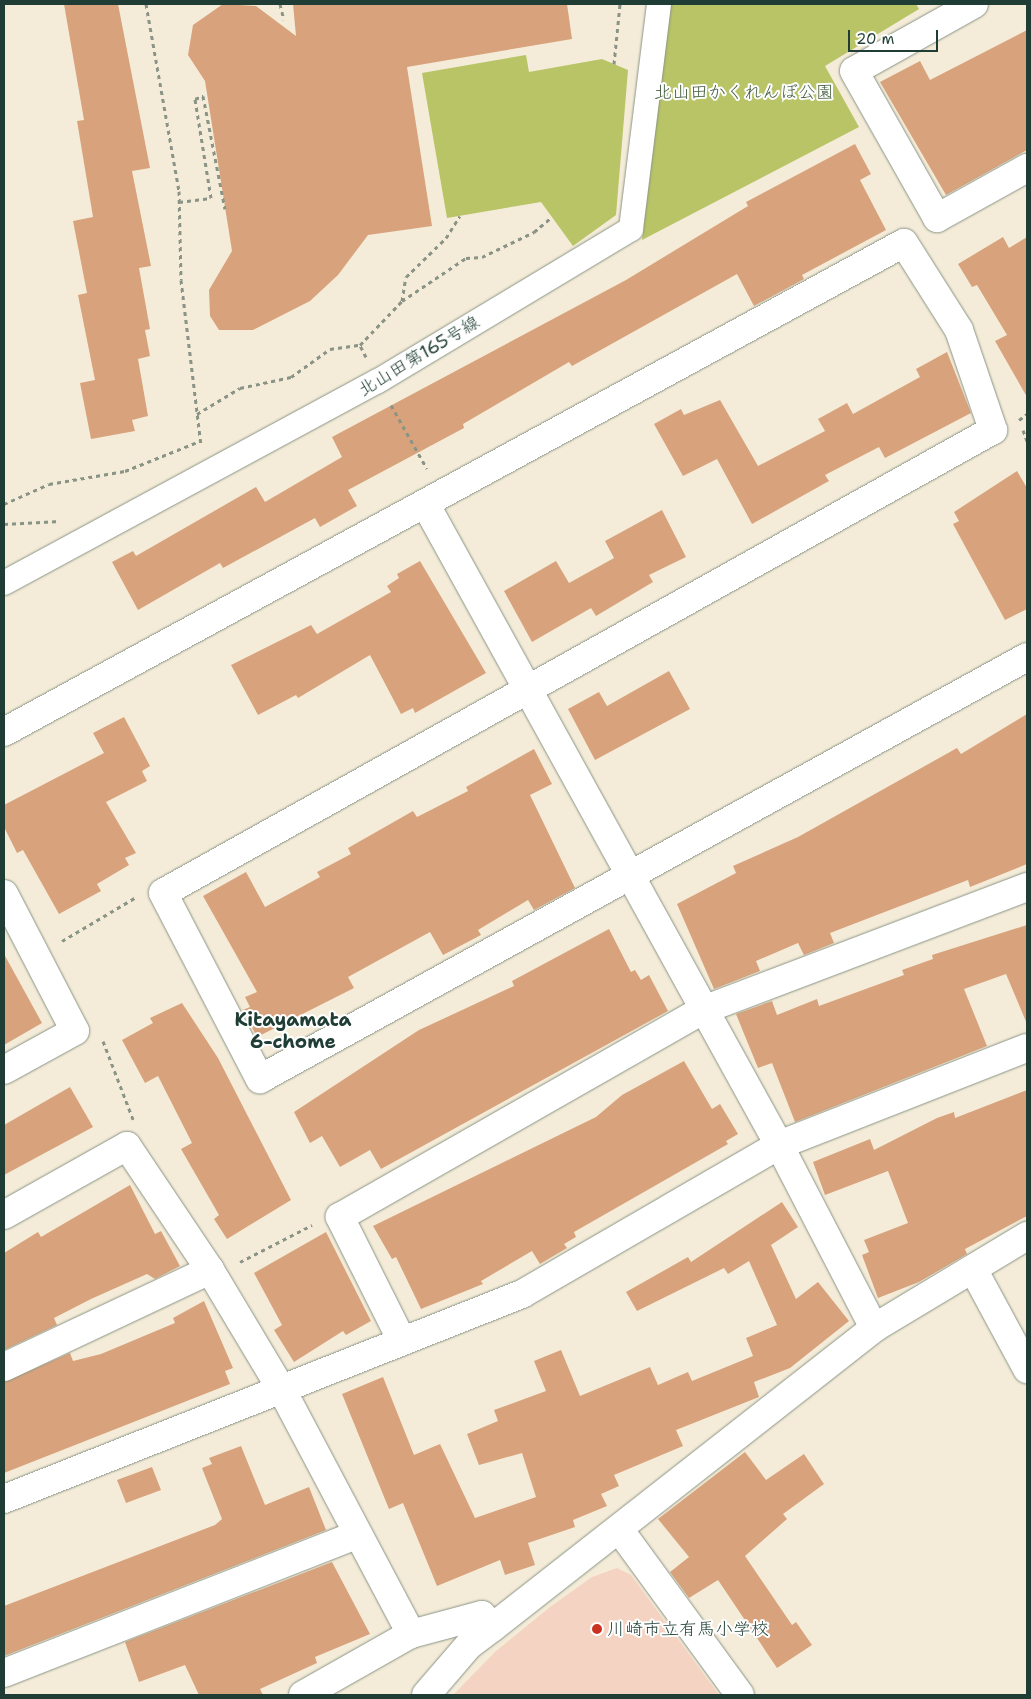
<!DOCTYPE html>
<meta charset="utf-8">
<style>
body{margin:0}
#map{position:relative;width:1031px;height:1699px;overflow:hidden;background:#f4ecd8;font-family:"Shantell Sans","Klee One",sans-serif}
div>[style]{position:absolute}
[style*='--x']{left:calc(var(--x)*1px);top:calc(var(--y)*1px);width:calc(var(--w)*1px);rotate:calc(var(--a)*1deg)}
.built>*{inset:0;background:#f5d3c2}
.green>*{inset:0;background:#b8c465}
.building>*{inset:0;background:#d8a37c}
.path>*{height:3px;margin-top:-1.5px;transform-origin:0;background:repeating-linear-gradient(90deg,#8a9486 0 4px,transparent 0 8px)}
.roads{filter:drop-shadow(0 0 1px #8a9486) drop-shadow(0 0 1px #8a9486)}
.pedestrian>*{height:24px;margin:-12px;padding:0 12px;transform-origin:12px;border-radius:12px;background:#fff}
.minor>*{height:28px;margin:-14px;padding:0 14px;transform-origin:14px;border-radius:14px;background:#fff}
.dots>*{width:14px;height:14px;translate:-50% -50%;box-sizing:border-box;border:2px solid #fff;border-radius:50%}
span{translate:-50% -50%;white-space:nowrap;text-align:center;line-height:1.15;-webkit-text-stroke:4px #fff;paint-order:stroke}
.park-label{font-size:18px;color:#455f40}
.street-label{font-size:18px;color:#1f3d34}
.poi-label{font-size:18px;color:#1f3d34}
.left{translate:0 -50%;text-align:left}
.neighbourhood-label{font-size:19px;color:#1f3d34;font-weight:700}
.frame{position:absolute;inset:0;border:5px solid #1f3d34;pointer-events:none}
.scale{position:absolute;left:848px;top:30px;width:90px;height:22px;box-sizing:border-box;border:2px solid #1f3d34;border-top:0;padding-left:6px;font-size:15px;line-height:18px;white-space:nowrap;color:#1f3d34;-webkit-text-stroke:4px #fff;paint-order:stroke}
</style>
<div id="map">
<div class="built">
<i style="clip-path:polygon(617px 1568px,631px 1575px,719px 1695px,453px 1695px,496px 1651px,550px 1607px,592px 1577px)"></i>
</div>
<div class="green">
<i style="clip-path:polygon(670px 4px,916px 4px,919px 9px,825px 66px,859px 127px,642px 240px)"></i>
<i style="clip-path:polygon(526px 55px,529px 72px,602px 59px,628px 70px,616px 215px,573px 246px,541px 202px,447px 218px,422px 73px)"></i>
</div>
<div class="building">
<i style="clip-path:polygon(64px 4px,118px 4px,150px 168px,132px 171px,151px 266px,139px 268px,150px 329px,145px 330px,150px 356px,138px 359px,148px 416px,132px 420px,135px 431px,91px 439px,80px 383px,95px 380px,78px 295px,87px 293px,73px 221px,93px 217px,77px 121px,84px 120px)"></i>
<i style="clip-path:polygon(223px 4px,256px 6px,296px 36px,293px 4px,567px 4px,572px 39px,407px 67px,432px 226px,368px 235px,338px 275px,310px 301px,253px 330px,219px 330px,210px 316px,209px 290px,232px 251px,205px 81px,188px 55px,193px 25px)"></i>
<i style="clip-path:polygon(1027px 30px,1027px 150px,946px 195px,880px 82px,920px 61px,930px 80px)"></i>
<i style="clip-path:polygon(855px 144px,871px 174px,860px 180px,886px 230px,802px 275px,804px 279px,754px 306px,737px 274px,572px 366px,569px 362px,463px 424px,464px 428px,348px 490px,357px 506px,320px 527px,315px 518px,223px 568px,220px 563px,138px 610px,112px 562px,133px 551px,136px 556px,256px 487px,265px 502px,342px 457px,332px 437px,626px 280px,748px 206px,746px 202px)"></i>
<i style="clip-path:polygon(1003px 237px,1009px 248px,1027px 237px,1027px 397px,995px 341px,1007px 335px,977px 285px,972px 287px,958px 264px)"></i>
<i style="clip-path:polygon(947px 352px,971px 413px,885px 458px,879px 447px,825px 475px,829px 481px,752px 524px,717px 459px,683px 476px,654px 424px,681px 409px,684px 415px,720px 400px,758px 466px,825px 431px,818px 419px,847px 403px,853px 414px,920px 377px,916px 369px)"></i>
<i style="clip-path:polygon(1017px 471px,1027px 488px,1027px 609px,1005px 620px,953px 524px,959px 521px,954px 512px)"></i>
<i style="clip-path:polygon(662px 510px,686px 557px,649px 575px,653px 582px,596px 616px,591px 608px,532px 642px,504px 591px,556px 561px,569px 583px,614px 558px,605px 541px)"></i>
<i style="clip-path:polygon(420px 561px,486px 673px,415px 713px,413px 708px,401px 714px,370px 655px,298px 698px,296px 695px,258px 715px,231px 665px,311px 625px,317px 634px,391px 592px,387px 586px,399px 578px,397px 574px)"></i>
<i style="clip-path:polygon(669px 671px,690px 709px,595px 760px,568px 709px,599px 692px,607px 706px)"></i>
<i style="clip-path:polygon(1027px 714px,1027px 864px,970px 887px,968px 880px,830px 933px,834px 943px,804px 955px,798px 943px,756px 961px,760px 971px,714px 989px,677px 904px,736px 873px,733px 866px,798px 837px,957px 748px,961px 754px)"></i>
<i style="clip-path:polygon(124px 717px,150px 766px,142px 771px,147px 781px,106px 802px,136px 853px,125px 858px,129px 865px,97px 884px,101px 891px,59px 914px,23px 850px,17px 853px,4px 827px,4px 805px,104px 753px,93px 733px)"></i>
<i style="clip-path:polygon(534px 749px,552px 784px,530px 795px,575px 888px,534px 910px,528px 900px,478px 930px,481px 935px,443px 955px,430px 932px,348px 977px,354px 988px,257px 1037px,243px 1010px,250px 1007px,245px 997px,257px 992px,203px 896px,246px 872px,265px 907px,320px 877px,317px 872px,351px 854px,348px 848px,413px 811px,417px 817px,468px 791px,466px 787px)"></i>
<i style="clip-path:polygon(1027px 925px,1027px 1024px,1006px 974px,964px 989px,987px 1046px,795px 1122px,772px 1063px,758px 1068px,736px 1014px,772px 1001px,777px 1015px,817px 999px,819px 1006px,904px 975px,902px 970px,933px 959px,932px 955px)"></i>
<i style="clip-path:polygon(609px 929px,631px 972px,635px 970px,641px 980px,649px 975px,668px 1011px,381px 1169px,370px 1150px,340px 1167px,322px 1136px,310px 1143px,294px 1112px,419px 1030px,514px 986px,512px 981px)"></i>
<i style="clip-path:polygon(4px 954px,42px 1023px,4px 1045px)"></i>
<i style="clip-path:polygon(182px 1003px,218px 1058px,291px 1200px,227px 1239px,214px 1219px,219px 1215px,181px 1149px,192px 1143px,158px 1076px,145px 1083px,122px 1040px,153px 1023px,150px 1018px)"></i>
<i style="clip-path:polygon(684px 1061px,712px 1109px,720px 1104px,738px 1134px,726px 1141px,728px 1144px,574px 1232px,576px 1237px,564px 1244px,567px 1248px,540px 1264px,532px 1251px,481px 1281px,483px 1284px,421px 1309px,396px 1257px,392px 1259px,373px 1226px,596px 1117px,622px 1095px)"></i>
<i style="clip-path:polygon(70px 1087px,93px 1127px,4px 1175px,4px 1125px)"></i>
<i style="clip-path:polygon(1027px 1090px,1027px 1216px,965px 1249px,967px 1254px,919px 1282px,878px 1298px,862px 1255px,869px 1252px,864px 1240px,908px 1223px,888px 1171px,825px 1195px,813px 1162px,870px 1139px,874px 1150px,937px 1118px,954px 1112px,955px 1118px)"></i>
<i style="clip-path:polygon(130px 1185px,155px 1234px,161px 1231px,180px 1266px,155px 1279px,147px 1274px,91px 1299px,54px 1318px,57px 1325px,4px 1350px,4px 1253px,38px 1232px,41px 1237px)"></i>
<i style="clip-path:polygon(782px 1202px,798px 1227px,771px 1245px,796px 1299px,818px 1282px,849px 1321px,790px 1368px,754px 1382px,759px 1397px,676px 1430px,683px 1446px,614px 1475px,619px 1486px,601px 1494px,607px 1506px,573px 1520px,575px 1527px,528px 1543px,535px 1565px,505px 1575px,500px 1560px,437px 1586px,403px 1503px,389px 1509px,342px 1394px,383px 1377px,414px 1455px,440px 1444px,475px 1518px,536px 1497px,522px 1453px,479px 1465px,467px 1434px,498px 1421px,494px 1410px,546px 1391px,534px 1361px,561px 1350px,580px 1396px,650px 1367px,658px 1385px,688px 1372px,692px 1381px,753px 1356px,746px 1338px,777px 1325px,749px 1261px,728px 1274px,724px 1268px,637px 1311px,626px 1292px,688px 1257px,691px 1262px)"></i>
<i style="clip-path:polygon(326px 1232px,371px 1321px,346px 1335px,343px 1331px,294px 1362px,274px 1330px,282px 1325px,254px 1273px)"></i>
<i style="clip-path:polygon(204px 1301px,233px 1368px,225px 1371px,230px 1384px,4px 1473px,4px 1382px,70px 1353px,73px 1361px,101px 1354px,175px 1323px,173px 1318px)"></i>
<i style="clip-path:polygon(241px 1446px,265px 1505px,309px 1487px,326px 1530px,4px 1656px,4px 1606px,215px 1525px,222px 1519px,202px 1468px,212px 1464px,209px 1458px)"></i>
<i style="clip-path:polygon(745px 1452px,766px 1480px,804px 1454px,824px 1484px,783px 1514px,787px 1519px,745px 1556px,792px 1625px,796px 1622px,812px 1645px,777px 1668px,718px 1580px,689px 1598px,670px 1572px,689px 1557px,658px 1519px)"></i>
<i style="clip-path:polygon(152px 1467px,161px 1490px,126px 1503px,117px 1480px)"></i>
<i style="clip-path:polygon(332px 1562px,370px 1634px,315px 1657px,317px 1663px,260px 1689px,263px 1695px,199px 1695px,185px 1665px,139px 1682px,125px 1642px)"></i>
</div>
<div class="path">
<i style="--x:146;--y:4;--w:190;--a:80"></i>
<i style="--x:179;--y:191;--w:89;--a:88.7"></i>
<i style="--x:181;--y:280;--w:166;--a:83.1"></i>
<i style="--x:280;--y:4;--w:16;--a:76"></i>
<i style="--x:614;--y:64;--w:60;--a:-84.3"></i>
<i style="--x:179;--y:202;--w:32;--a:-7"></i>
<i style="--x:211;--y:198;--w:100;--a:-99.2"></i>
<i style="--x:195;--y:99;--w:9;--a:-21"></i>
<i style="--x:203;--y:96;--w:115;--a:79"></i>
<i style="--x:402;--y:301;--w:24;--a:-81"></i>
<i style="--x:406;--y:277;--w:56;--a:-44.3"></i>
<i style="--x:446;--y:238;--w:26;--a:-58"></i>
<i style="--x:366;--y:357;--w:13;--a:-117"></i>
<i style="--x:360;--y:345;--w:61;--a:-46.3"></i>
<i style="--x:402;--y:301;--w:77;--a:-33.9"></i>
<i style="--x:466;--y:258;--w:16;--a:-4"></i>
<i style="--x:482;--y:257;--w:58;--a:-25.7"></i>
<i style="--x:534;--y:232;--w:23;--a:-40"></i>
<i style="--x:391;--y:405;--w:73;--a:60.6"></i>
<i style="--x:197;--y:414;--w:50;--a:-31.2"></i>
<i style="--x:240;--y:388;--w:52;--a:-12.2"></i>
<i style="--x:291;--y:377;--w:48;--a:-35.7"></i>
<i style="--x:330;--y:349;--w:30;--a:-8"></i>
<i style="--x:1019;--y:420;--w:10;--a:-37"></i>
<i style="--x:1023;--y:430;--w:12;--a:70"></i>
<i style="--x:4;--y:504;--w:49;--a:-24"></i>
<i style="--x:49;--y:484;--w:77;--a:-9.7"></i>
<i style="--x:125;--y:471;--w:81;--a:-21.8"></i>
<i style="--x:4;--y:524;--w:56;--a:-3.1"></i>
<i style="--x:62;--y:941;--w:86;--a:-30.7"></i>
<i style="--x:103;--y:1041;--w:84;--a:69"></i>
<i style="--x:240;--y:1262;--w:81;--a:-27.2"></i>
</div>
<div class="roads">
<div class="pedestrian">
<i style="--x:4;--y:583;--w:425;--a:-28.4"></i>
<i style="--x:378;--y:381;--w:295;--a:-31"></i>
<i style="--x:631;--y:229;--w:227;--a:-82.9"></i>
</div>
<div class="minor">
<i style="--x:974;--y:4;--w:137;--a:150.8"></i>
<i style="--x:854;--y:71;--w:169;--a:60.5"></i>
<i style="--x:937;--y:218;--w:103;--a:-29.1"></i>
<i style="--x:4;--y:732;--w:1024;--a:-28.52"></i>
<i style="--x:904;--y:243;--w:103;--a:57.7"></i>
<i style="--x:959;--y:330;--w:106;--a:71.2"></i>
<i style="--x:993;--y:430;--w:950;--a:150.85"></i>
<i style="--x:163;--y:893;--w:210;--a:62.5"></i>
<i style="--x:260;--y:1079;--w:875;--a:-28.82"></i>
<i style="--x:4;--y:894;--w:154;--a:62.6"></i>
<i style="--x:75;--y:1031;--w:81;--a:151.2"></i>
<i style="--x:4;--y:1215;--w:141;--a:-29.3"></i>
<i style="--x:127;--y:1146;--w:149;--a:56.2"></i>
<i style="--x:210;--y:1270;--w:142;--a:59.1"></i>
<i style="--x:283;--y:1392;--w:274;--a:62.1"></i>
<i style="--x:973;--y:1269;--w:114;--a:61.6"></i>
<i style="--x:874;--y:1328;--w:206;--a:-117.4"></i>
<i style="--x:779;--y:1145;--w:266;--a:-21.4"></i>
<i style="--x:402;--y:1341;--w:139;--a:-116.6"></i>
<i style="--x:340;--y:1217;--w:418;--a:-29.7"></i>
<i style="--x:703;--y:1010;--w:347;--a:-20.8"></i>
<i style="--x:4;--y:1367;--w:228;--a:-25.2"></i>
<i style="--x:4;--y:1499;--w:557;--a:-21.59"></i>
<i style="--x:522;--y:1294;--w:297;--a:-30.1"></i>
<i style="--x:779;--y:1145;--w:731;--a:-118.88"></i>
<i style="--x:619;--y:1529;--w:205;--a:53.9"></i>
<i style="--x:4;--y:1673;--w:379;--a:-21.4"></i>
<i style="--x:303;--y:1695;--w:124;--a:-29.5"></i>
<i style="--x:411;--y:1634;--w:73;--a:-15"></i>
<i style="--x:482;--y:1615;--w:16;--a:47"></i>
<i style="--x:493;--y:1627;--w:484;--a:-38.1"></i>
<i style="--x:874;--y:1328;--w:179;--a:-31"></i>
<i style="--x:426;--y:1695;--w:66;--a:-49.3"></i>
<i style="--x:469;--y:1645;--w:30;--a:-37"></i>
</div>
</div>
<div class="dots">
<i style="left:597px;top:1629px;background:#c8321e"></i>
</div>
<div class="park-label">
<span style="left:744px;top:92px">北山田かくれんぼ公園</span>
</div>
<div class="street-label">
<span style="left:419px;top:356px;rotate:-31deg">北山田第165号線</span>
</div>
<div class="poi-label">
<span class="left" style="left:607px;top:1629px">川崎市立有馬小学校</span>
</div>
<div class="neighbourhood-label">
<span style="left:293px;top:1031px">Kitayamata<br>6-chome</span>
</div>
<div class="frame"></div>
<div class="scale">20 m</div>
</div>
